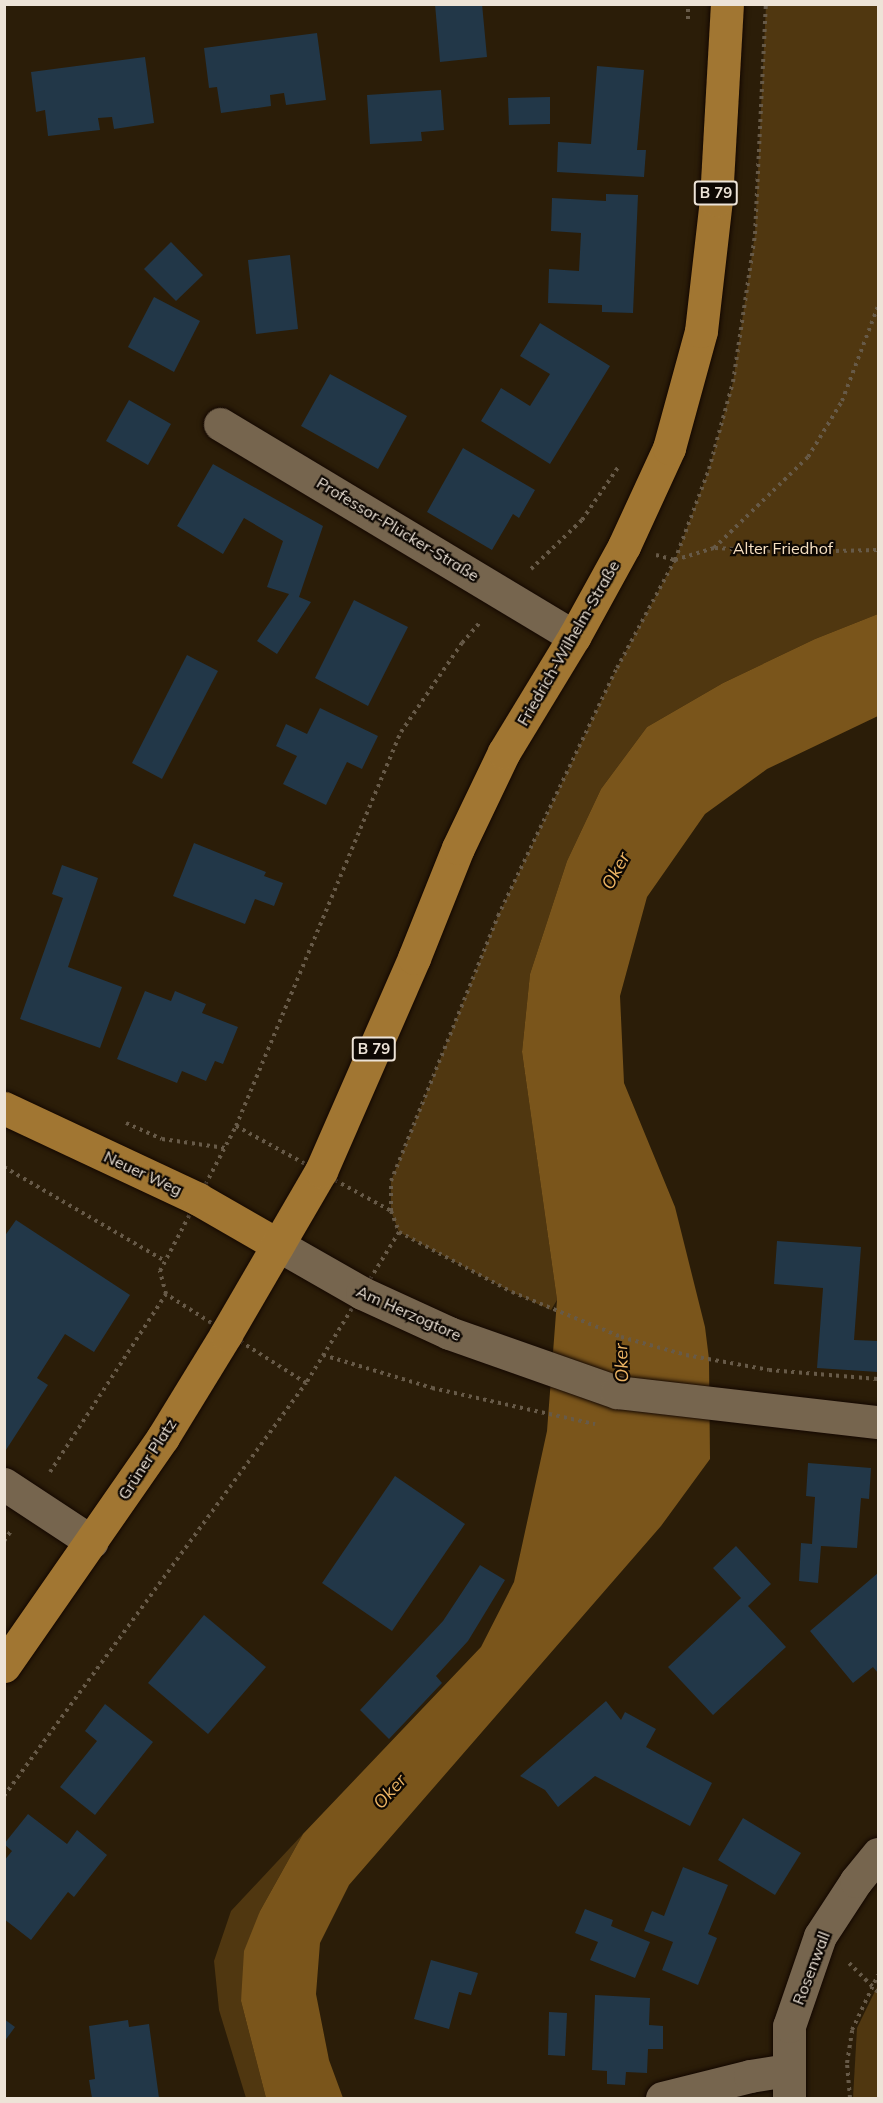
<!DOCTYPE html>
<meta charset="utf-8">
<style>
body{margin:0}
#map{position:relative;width:883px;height:2103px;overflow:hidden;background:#2b1d08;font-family:Mulish,sans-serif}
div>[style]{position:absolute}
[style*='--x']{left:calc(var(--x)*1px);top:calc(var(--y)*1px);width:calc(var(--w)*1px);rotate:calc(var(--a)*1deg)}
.green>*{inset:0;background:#503710}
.water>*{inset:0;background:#7a551b}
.building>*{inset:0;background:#223748}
.path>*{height:4px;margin-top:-2px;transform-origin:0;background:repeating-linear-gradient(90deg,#675a48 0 3px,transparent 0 7.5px)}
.roads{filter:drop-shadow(0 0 2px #130700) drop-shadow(0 0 2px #130700)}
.minor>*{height:33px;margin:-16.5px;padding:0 16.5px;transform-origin:16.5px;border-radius:16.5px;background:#76654e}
.major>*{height:33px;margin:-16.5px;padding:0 16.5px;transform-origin:16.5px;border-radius:16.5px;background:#a17632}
span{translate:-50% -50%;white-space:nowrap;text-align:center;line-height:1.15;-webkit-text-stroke:4.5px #0e0803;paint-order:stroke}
.shield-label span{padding:2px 4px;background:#0e0803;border:2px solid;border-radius:4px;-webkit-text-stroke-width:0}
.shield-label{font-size:15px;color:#ede3d7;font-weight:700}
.street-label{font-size:16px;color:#ede3d7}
.park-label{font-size:16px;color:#f7e0c2}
.water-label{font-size:18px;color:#ecb464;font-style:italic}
.frame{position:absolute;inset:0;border:6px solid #ede3d7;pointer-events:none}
</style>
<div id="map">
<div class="green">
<i style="clip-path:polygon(766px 5px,878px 5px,878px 614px,815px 639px,723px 683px,647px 727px,601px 789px,567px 861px,530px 974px,522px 1052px,557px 1300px,551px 1310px,512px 1292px,399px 1232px,391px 1211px,391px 1181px,498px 916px,617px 668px,675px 560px,709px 469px,733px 382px,755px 234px)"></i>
<i style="clip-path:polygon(303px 1834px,260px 1911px,241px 2001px,266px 2098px,246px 2098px,219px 2010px,214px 1961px,231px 1911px)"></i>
<i style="clip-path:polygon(878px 1985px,878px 2098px,853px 2098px,857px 2028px)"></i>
</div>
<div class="water">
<i style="clip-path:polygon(878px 614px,878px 716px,767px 769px,705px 814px,647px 897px,620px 996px,624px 1083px,675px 1207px,705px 1327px,709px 1359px,710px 1459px,661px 1526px,349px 1885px,320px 1943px,316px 1994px,329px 2060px,343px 2098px,266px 2098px,241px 2001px,244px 1951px,260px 1911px,303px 1834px,481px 1647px,514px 1582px,547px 1431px,557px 1300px,522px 1052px,530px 974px,567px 861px,601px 789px,647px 727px,723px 683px,815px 639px)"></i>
</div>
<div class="building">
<i style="clip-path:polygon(435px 4px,482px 4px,487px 57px,440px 62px)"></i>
<i style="clip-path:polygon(317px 33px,326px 100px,286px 105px,284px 93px,270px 95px,271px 106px,221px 113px,217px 87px,209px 88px,204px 48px)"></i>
<i style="clip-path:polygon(145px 57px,154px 123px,114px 129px,112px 117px,98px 118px,100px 130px,48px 136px,45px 110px,36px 112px,31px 72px)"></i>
<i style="clip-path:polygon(597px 66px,644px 70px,637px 150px,646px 150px,644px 177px,557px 172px,558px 142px,591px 144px)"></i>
<i style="clip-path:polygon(441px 90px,444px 130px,421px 132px,422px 141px,370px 144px,367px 95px)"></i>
<i style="clip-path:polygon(550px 97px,550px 124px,509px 125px,508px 98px)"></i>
<i style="clip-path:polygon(606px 194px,638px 195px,633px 313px,602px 312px,602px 305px,548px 303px,549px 269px,579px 271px,581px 233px,551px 231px,552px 198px,606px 201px)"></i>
<i style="clip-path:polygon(171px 242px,203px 275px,176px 301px,144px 269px)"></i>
<i style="clip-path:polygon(290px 255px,298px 329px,256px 334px,248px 260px)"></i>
<i style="clip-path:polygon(154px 297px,200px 321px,174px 372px,128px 347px)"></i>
<i style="clip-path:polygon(540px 323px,610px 366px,550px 464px,481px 421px,501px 388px,530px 406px,550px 374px,520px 356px)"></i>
<i style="clip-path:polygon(330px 374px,407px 416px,378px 469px,301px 426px)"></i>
<i style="clip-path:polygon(129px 400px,171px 424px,148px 465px,106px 441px)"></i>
<i style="clip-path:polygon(463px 448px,535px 490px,519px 518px,513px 514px,492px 550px,427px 512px)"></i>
<i style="clip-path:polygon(213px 464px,323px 526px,299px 597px,311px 602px,277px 654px,257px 641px,289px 594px,267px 587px,283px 541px,244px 518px,223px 554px,177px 526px)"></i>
<i style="clip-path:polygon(354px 600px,408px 627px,368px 706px,315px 678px)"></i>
<i style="clip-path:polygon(187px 655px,218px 671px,162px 779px,132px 763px)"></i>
<i style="clip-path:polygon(320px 708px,378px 736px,362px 769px,347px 762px,326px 805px,283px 784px,297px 756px,276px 746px,286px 724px,307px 734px)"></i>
<i style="clip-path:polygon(194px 843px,266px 872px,264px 876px,283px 883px,274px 906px,255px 899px,245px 924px,173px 896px)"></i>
<i style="clip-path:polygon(62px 865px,98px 878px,68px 967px,122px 987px,100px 1048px,20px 1019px,63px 898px,52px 894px)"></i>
<i style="clip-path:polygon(145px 991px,171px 1001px,175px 991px,206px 1004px,202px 1013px,238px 1027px,223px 1064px,215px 1061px,206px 1081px,182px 1071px,177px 1083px,117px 1059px)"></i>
<i style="clip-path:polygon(16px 1220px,130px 1295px,94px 1352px,65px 1334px,37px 1378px,48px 1385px,4px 1453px,4px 1237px)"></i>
<i style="clip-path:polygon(777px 1241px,861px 1247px,854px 1340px,878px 1341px,878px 1372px,817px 1368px,823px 1288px,774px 1284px)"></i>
<i style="clip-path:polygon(808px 1463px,871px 1468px,869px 1499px,861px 1498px,857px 1548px,821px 1546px,818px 1583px,799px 1581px,801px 1543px,812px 1544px,815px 1497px,806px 1496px)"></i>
<i style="clip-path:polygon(395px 1476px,465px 1524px,392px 1631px,322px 1583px)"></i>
<i style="clip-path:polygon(736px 1546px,771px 1584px,748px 1606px,786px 1647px,713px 1715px,668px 1667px,741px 1598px,713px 1568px)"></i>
<i style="clip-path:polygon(480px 1565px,505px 1580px,468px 1641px,436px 1676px,442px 1683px,389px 1739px,360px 1710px,443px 1621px)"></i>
<i style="clip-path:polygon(878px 1573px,878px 1673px,873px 1667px,853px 1683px,810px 1631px)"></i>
<i style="clip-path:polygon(204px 1615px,266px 1667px,208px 1734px,148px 1683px)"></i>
<i style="clip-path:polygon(606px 1701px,621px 1720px,625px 1712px,656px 1729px,646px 1747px,712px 1783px,690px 1826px,595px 1776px,558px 1807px,545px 1790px,520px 1776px)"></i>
<i style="clip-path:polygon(105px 1704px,153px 1742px,95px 1815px,60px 1787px,97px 1741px,85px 1731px)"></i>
<i style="clip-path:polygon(28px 1814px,67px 1844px,77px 1830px,107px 1855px,74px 1897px,68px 1892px,31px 1940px,4px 1919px,4px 1861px,12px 1851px,4px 1844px)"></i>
<i style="clip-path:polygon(743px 1818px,801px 1853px,775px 1895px,718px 1860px)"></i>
<i style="clip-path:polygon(683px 1867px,728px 1885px,708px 1934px,717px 1938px,698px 1985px,662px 1970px,673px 1942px,644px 1931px,652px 1911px,664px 1916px)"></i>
<i style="clip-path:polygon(585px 1909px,613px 1920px,611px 1926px,650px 1942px,635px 1978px,590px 1960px,598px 1942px,575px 1933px)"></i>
<i style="clip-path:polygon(431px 1960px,478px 1973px,471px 1995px,459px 1992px,449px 2029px,414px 2019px)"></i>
<i style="clip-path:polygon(595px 1995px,650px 1998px,649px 2025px,663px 2026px,663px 2049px,648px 2049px,647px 2073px,626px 2072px,625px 2085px,607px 2084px,607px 2071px,592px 2070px)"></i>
<i style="clip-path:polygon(549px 2012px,567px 2013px,565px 2056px,548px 2055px)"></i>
<i style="clip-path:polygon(4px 2019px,15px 2027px,4px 2042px)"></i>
<i style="clip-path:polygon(128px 2020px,129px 2027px,149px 2024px,159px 2098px,92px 2098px,89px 2080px,95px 2079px,89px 2026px)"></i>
</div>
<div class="path">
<i style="--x:688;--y:19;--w:15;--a:-90"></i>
<i style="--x:715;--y:548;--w:76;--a:3"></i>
<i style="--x:791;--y:552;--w:87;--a:-1.3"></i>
<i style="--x:656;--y:555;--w:20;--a:15"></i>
<i style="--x:675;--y:560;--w:41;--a:-17.1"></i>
<i style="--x:714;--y:548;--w:131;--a:-44.1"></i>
<i style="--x:808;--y:457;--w:66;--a:-58.7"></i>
<i style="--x:842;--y:401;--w:102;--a:-69.2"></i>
<i style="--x:531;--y:569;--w:71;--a:-43.9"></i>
<i style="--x:582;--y:520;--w:65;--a:-55.6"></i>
<i style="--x:126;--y:1123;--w:39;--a:24"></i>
<i style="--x:162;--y:1139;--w:64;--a:8.1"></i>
<i style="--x:236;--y:1126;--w:427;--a:-67.3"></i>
<i style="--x:401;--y:732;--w:108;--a:-55.6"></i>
<i style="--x:462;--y:643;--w:28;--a:-49"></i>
<i style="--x:236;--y:1126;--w:177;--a:28.7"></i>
<i style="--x:391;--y:1211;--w:22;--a:69"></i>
<i style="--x:399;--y:1232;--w:177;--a:121.6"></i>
<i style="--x:306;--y:1383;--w:166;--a:-147.6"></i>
<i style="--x:166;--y:1294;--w:24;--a:-105"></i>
<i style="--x:160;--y:1271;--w:164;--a:-62.3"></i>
<i style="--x:4;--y:1167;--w:186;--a:30.3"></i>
<i style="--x:391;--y:1211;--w:30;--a:-90"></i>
<i style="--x:391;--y:1181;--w:286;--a:-68"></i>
<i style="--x:498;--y:916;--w:275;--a:-64.4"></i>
<i style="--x:617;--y:668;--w:123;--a:-61.8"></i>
<i style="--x:675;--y:560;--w:97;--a:-69.5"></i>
<i style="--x:709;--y:469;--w:90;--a:-74.6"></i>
<i style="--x:733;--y:382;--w:150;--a:-81.5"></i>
<i style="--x:755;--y:234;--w:230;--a:-87.3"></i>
<i style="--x:399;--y:1232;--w:128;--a:28"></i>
<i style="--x:512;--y:1292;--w:118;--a:22.4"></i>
<i style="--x:621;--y:1337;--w:67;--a:15.5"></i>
<i style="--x:686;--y:1355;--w:84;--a:10.2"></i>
<i style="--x:769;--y:1370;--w:109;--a:4.7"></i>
<i style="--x:323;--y:1355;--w:114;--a:16.8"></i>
<i style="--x:432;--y:1388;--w:167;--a:12.5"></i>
<i style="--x:50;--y:1472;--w:212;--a:-56.9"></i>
<i style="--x:4;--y:1541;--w:12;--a:-55"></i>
<i style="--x:4;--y:1796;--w:512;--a:-53.82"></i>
<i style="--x:849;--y:1963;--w:41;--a:45"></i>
<i style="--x:850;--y:2098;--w:35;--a:-95"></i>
<i style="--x:847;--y:2063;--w:33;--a:-81"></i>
<i style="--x:852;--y:2030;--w:61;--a:-64.7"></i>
</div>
<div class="roads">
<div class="minor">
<i style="--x:220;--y:424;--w:413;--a:31"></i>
<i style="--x:278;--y:1245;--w:97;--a:29.7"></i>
<i style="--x:362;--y:1293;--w:96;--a:24.7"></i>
<i style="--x:449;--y:1333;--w:178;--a:19.4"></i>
<i style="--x:617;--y:1392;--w:263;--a:6.6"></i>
<i style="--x:4;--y:1484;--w:105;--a:33.4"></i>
<i style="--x:662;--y:2098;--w:91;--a:-14"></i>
<i style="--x:750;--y:2076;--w:38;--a:-9"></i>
<i style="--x:789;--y:2098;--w:72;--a:-90"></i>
<i style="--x:789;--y:2026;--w:95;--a:-71"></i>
<i style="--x:820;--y:1936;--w:66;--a:-56.8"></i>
<i style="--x:856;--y:1881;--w:35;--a:-51"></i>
</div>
<div class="major">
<i style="--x:4;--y:1108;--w:214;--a:25.1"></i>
<i style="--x:198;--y:1199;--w:92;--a:29.9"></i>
<i style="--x:4;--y:1666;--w:279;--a:-55.2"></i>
<i style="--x:163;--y:1437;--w:121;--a:-58.5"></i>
<i style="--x:226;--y:1334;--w:189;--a:-59.8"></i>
<i style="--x:321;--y:1171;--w:232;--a:-66.4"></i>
<i style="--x:414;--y:958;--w:118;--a:-68.2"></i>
<i style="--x:458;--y:848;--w:106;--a:-64.4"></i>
<i style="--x:504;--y:752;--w:135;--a:-58.7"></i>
<i style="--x:574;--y:637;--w:104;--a:-61.2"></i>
<i style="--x:624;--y:546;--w:108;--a:-65.3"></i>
<i style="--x:669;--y:448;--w:121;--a:-74.7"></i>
<i style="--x:701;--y:331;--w:132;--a:-83.5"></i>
<i style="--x:716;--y:200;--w:196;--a:-86.8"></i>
</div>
</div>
<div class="shield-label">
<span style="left:716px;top:193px">B 79</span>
<span style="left:374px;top:1049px">B 79</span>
</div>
<div class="street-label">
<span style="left:398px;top:529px;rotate:31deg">Professor-Plücker-Straße</span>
<span style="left:568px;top:643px;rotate:-60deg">Friedrich-Wilhelm-Straße</span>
<span style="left:143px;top:1173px;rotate:25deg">Neuer Weg</span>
<span style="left:409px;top:1313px;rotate:24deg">Am Herzogtore</span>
<span style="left:147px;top:1459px;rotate:-57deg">Grüner Platz</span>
<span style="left:811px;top:1968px;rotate:-69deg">Rosenwall</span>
</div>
<div class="park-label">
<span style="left:783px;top:548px">Alter Friedhof</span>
</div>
<div class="water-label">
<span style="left:616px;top:871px;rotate:-61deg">Oker</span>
<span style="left:622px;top:1363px;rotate:-92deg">Oker</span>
<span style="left:390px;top:1792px;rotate:-48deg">Oker</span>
</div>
<div class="frame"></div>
</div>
